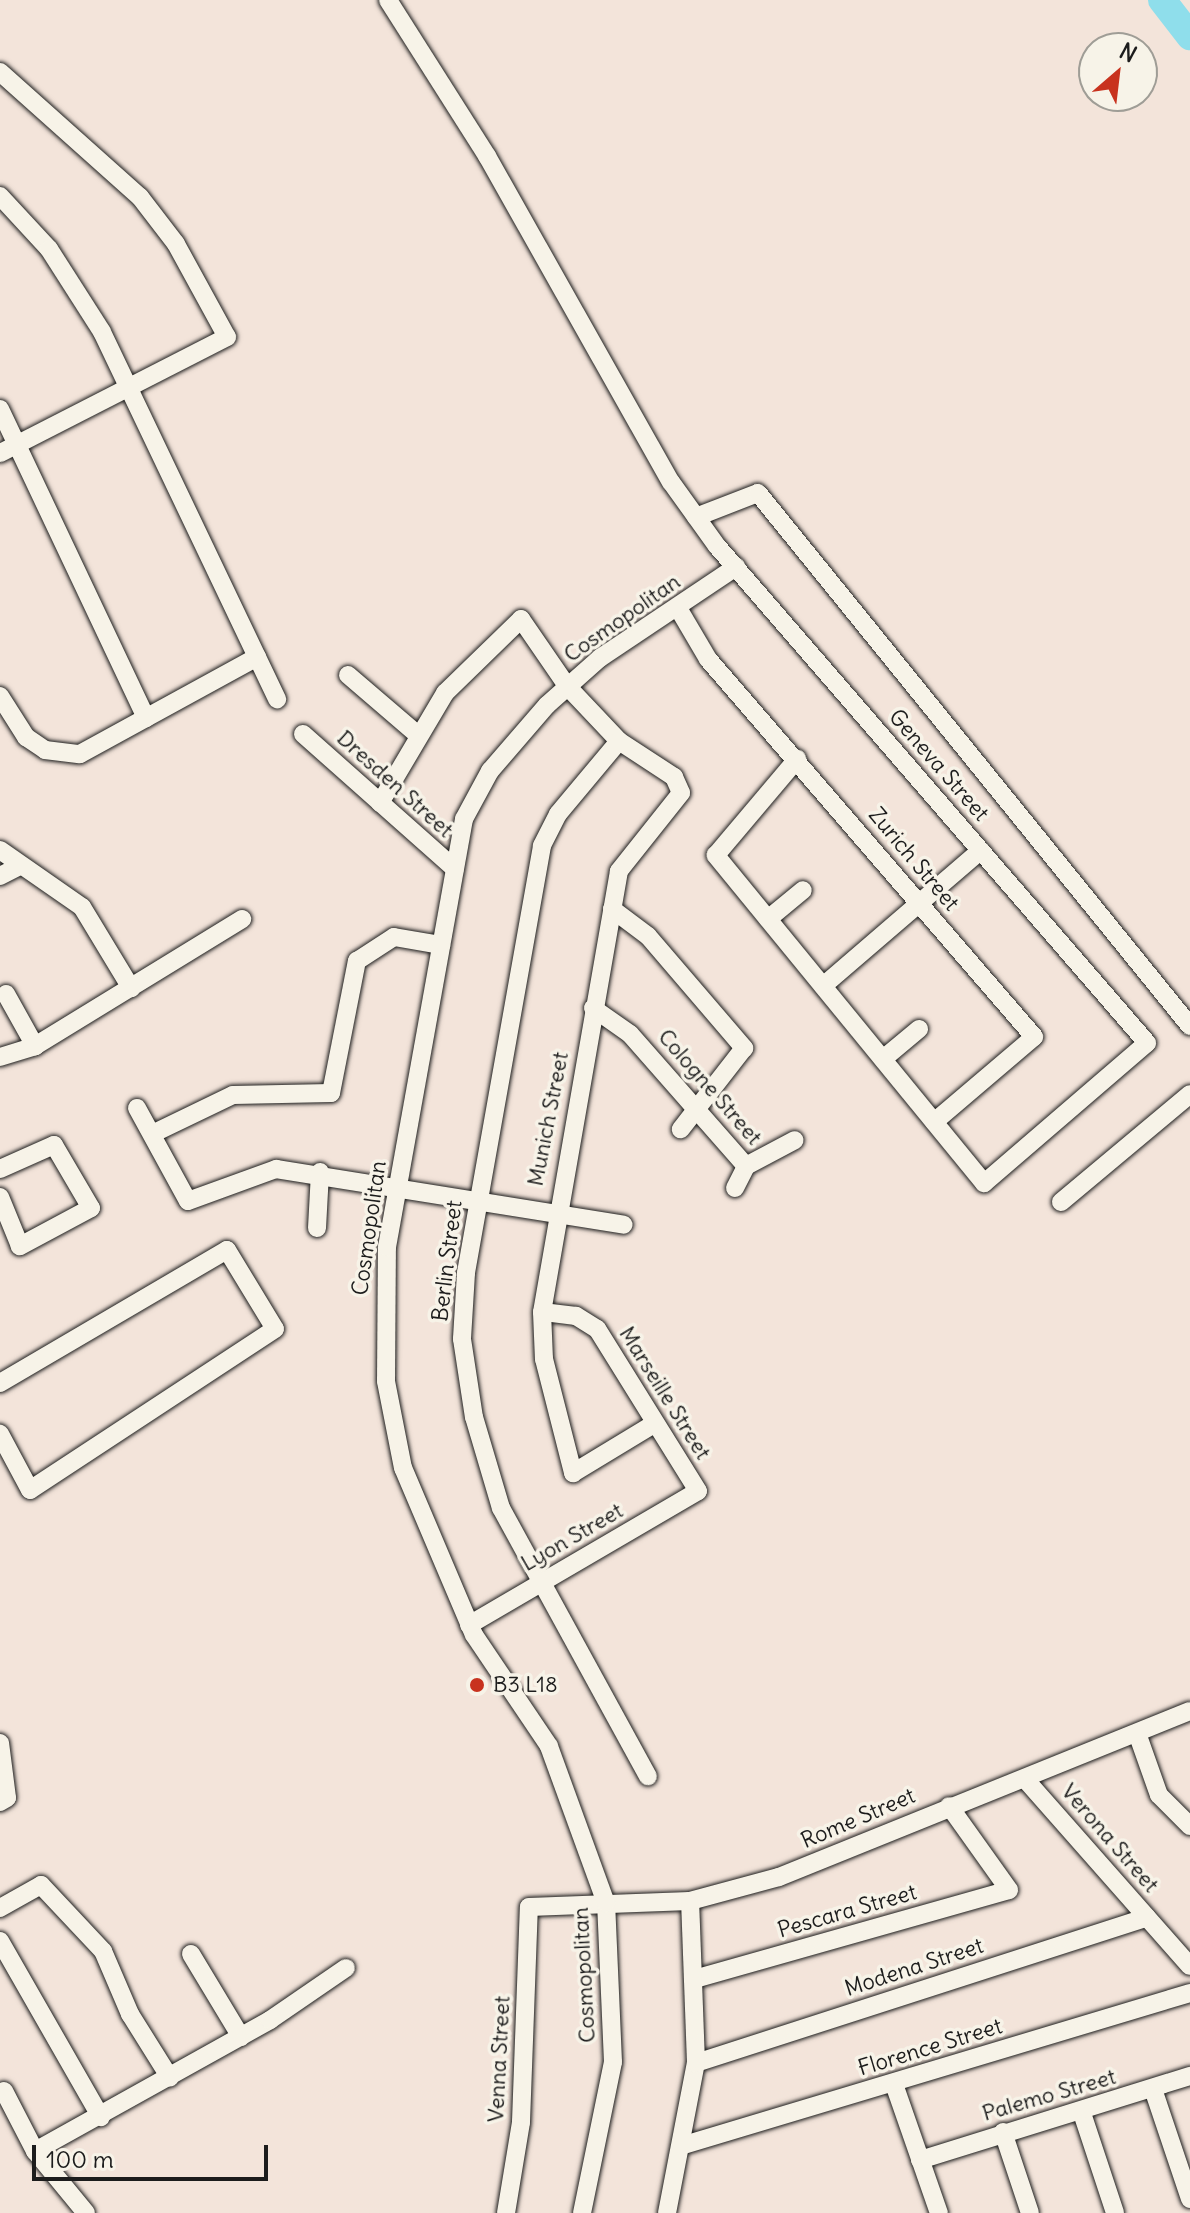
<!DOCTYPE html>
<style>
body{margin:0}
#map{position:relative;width:1190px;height:2213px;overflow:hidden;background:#f3e4da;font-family:Delius,sans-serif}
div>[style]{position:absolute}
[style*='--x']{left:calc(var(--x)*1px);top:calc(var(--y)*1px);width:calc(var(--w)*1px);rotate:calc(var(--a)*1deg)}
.river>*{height:28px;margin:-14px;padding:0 14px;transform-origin:14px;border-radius:14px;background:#8fdeeb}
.roads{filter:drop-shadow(0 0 2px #1c1c1c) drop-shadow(0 0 2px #1c1c1c)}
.minor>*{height:18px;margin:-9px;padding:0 9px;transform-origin:9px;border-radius:9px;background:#f7f3e8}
.dots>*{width:22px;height:22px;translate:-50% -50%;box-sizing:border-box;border:4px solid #f7f3e8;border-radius:50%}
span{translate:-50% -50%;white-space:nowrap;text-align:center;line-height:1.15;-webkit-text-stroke:7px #f7f3e8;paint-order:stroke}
.street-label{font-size:22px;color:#1c1c1c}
.poi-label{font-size:22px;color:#1c1c1c}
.left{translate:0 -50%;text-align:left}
.north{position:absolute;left:1078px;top:32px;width:80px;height:80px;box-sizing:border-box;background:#f7f3e8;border:2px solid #9f9d96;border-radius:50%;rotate:28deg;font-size:22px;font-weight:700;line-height:32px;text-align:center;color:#1c1c1c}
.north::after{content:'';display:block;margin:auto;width:28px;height:36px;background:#c8321e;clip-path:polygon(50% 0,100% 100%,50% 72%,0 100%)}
.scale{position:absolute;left:32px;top:2145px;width:236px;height:36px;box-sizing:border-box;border:4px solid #1c1c1c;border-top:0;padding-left:10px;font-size:24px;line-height:28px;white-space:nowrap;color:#1c1c1c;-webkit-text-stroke:6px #f7f3e8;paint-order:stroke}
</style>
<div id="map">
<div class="river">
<i style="--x:1162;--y:0;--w:46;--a:52.1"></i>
</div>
<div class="roads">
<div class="minor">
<i style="--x:388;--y:0;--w:185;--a:57.6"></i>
<i style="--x:487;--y:156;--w:374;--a:60.6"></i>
<i style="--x:671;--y:482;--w:79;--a:54.3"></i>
<i style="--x:717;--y:546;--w:657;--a:49.13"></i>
<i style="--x:1147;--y:1043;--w:215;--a:139.3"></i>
<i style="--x:984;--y:1183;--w:424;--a:-129.3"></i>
<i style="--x:716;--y:855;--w:126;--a:-49.8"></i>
<i style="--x:0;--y:72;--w:188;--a:41.8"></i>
<i style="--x:140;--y:197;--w:59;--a:52.5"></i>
<i style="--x:176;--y:244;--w:106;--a:61.3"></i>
<i style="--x:227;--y:337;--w:255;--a:152.9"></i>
<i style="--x:0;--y:196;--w:72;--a:47.2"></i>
<i style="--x:49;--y:249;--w:98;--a:57.4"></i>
<i style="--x:102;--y:332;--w:407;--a:64.5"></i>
<i style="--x:0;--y:409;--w:342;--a:64.7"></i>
<i style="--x:696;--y:517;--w:66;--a:-21.2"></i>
<i style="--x:758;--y:493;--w:686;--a:50.98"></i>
<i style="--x:678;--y:608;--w:59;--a:59.5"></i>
<i style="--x:708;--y:659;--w:499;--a:49.2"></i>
<i style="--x:1034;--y:1037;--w:131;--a:139.6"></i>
<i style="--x:348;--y:675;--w:92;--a:40.6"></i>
<i style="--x:0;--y:696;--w:49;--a:57.6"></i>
<i style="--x:26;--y:737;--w:23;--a:34"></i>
<i style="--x:45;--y:750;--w:35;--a:7"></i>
<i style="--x:80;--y:754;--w:202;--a:-28.7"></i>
<i style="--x:303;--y:734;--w:203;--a:41.6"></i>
<i style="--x:619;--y:741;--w:95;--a:129.9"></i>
<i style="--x:558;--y:814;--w:36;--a:117"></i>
<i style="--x:542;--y:846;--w:434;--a:100.1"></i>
<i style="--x:466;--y:1273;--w:66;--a:93.5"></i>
<i style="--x:462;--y:1339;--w:79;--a:81.3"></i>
<i style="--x:474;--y:1417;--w:95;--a:73.5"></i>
<i style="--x:501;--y:1508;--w:306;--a:61.3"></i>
<i style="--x:380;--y:803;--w:128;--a:-59.4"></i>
<i style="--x:445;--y:693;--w:106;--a:-44.2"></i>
<i style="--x:521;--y:619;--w:81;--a:55.5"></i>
<i style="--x:567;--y:686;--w:76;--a:46.6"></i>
<i style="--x:619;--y:741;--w:66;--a:33.2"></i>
<i style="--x:674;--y:777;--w:17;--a:66"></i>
<i style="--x:681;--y:793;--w:100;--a:128.5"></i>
<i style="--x:619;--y:871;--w:448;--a:99.9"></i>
<i style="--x:542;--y:1312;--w:47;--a:87.6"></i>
<i style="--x:544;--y:1359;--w:118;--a:75.7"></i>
<i style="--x:573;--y:1473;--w:95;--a:-31.2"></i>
<i style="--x:0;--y:850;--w:100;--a:34.8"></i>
<i style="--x:82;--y:907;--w:95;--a:58.8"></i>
<i style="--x:0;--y:876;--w:22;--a:-27"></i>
<i style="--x:612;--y:909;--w:45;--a:36.9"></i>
<i style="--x:648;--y:936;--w:148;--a:49.4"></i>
<i style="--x:744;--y:1048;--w:103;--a:127.9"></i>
<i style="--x:768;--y:919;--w:45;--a:-39.6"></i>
<i style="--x:823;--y:986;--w:208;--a:-40.7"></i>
<i style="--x:6;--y:994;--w:60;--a:60.9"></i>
<i style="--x:593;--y:1008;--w:45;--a:35.1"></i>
<i style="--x:630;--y:1034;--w:176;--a:48.7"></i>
<i style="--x:746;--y:1166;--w:55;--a:-28"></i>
<i style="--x:0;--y:1057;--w:37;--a:-17"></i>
<i style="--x:35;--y:1046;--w:243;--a:-31.5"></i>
<i style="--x:883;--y:1059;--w:47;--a:-39.8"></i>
<i style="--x:137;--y:1108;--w:106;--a:61.3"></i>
<i style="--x:188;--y:1201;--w:94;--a:-20"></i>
<i style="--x:276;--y:1169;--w:352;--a:9.1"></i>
<i style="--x:152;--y:1134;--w:90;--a:-25.7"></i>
<i style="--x:233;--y:1095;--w:98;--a:-1.2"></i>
<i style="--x:331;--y:1093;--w:135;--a:-78.9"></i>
<i style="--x:357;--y:961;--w:44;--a:-33"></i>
<i style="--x:394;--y:937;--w:48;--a:9.7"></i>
<i style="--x:0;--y:1169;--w:59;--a:-24"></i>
<i style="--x:54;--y:1145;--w:73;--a:59.6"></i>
<i style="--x:91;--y:1208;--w:81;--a:151.8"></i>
<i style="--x:20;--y:1246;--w:53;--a:-112.2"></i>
<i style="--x:735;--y:1188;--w:25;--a:-63"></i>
<i style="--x:1061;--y:1202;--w:168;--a:-39.9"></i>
<i style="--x:317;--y:1228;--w:56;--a:-86.9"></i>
<i style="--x:0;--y:1383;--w:263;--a:-30.4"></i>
<i style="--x:227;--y:1250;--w:92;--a:58.7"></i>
<i style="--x:275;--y:1329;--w:293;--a:146.7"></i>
<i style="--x:30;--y:1490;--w:64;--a:-118.2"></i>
<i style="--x:469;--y:1625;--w:265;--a:-30.3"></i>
<i style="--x:698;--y:1491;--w:191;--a:-121.9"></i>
<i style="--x:597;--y:1329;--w:25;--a:-148"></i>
<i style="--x:576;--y:1316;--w:34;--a:-173"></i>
<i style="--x:1137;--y:1733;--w:66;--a:70.5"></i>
<i style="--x:1159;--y:1795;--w:44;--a:45"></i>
<i style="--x:0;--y:1743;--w:55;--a:82.7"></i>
<i style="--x:7;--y:1798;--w:8;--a:150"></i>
<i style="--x:1025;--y:1779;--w:249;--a:48.6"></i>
<i style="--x:0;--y:1908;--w:47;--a:-29.3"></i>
<i style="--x:41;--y:1885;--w:91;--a:46.8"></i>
<i style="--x:103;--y:1951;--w:69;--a:66.8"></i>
<i style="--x:130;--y:2014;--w:75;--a:58"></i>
<i style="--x:0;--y:1941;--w:203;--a:60.2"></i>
<i style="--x:191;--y:1954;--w:97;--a:58.9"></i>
<i style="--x:698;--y:1978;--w:323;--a:-15.8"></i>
<i style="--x:1009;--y:1890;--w:103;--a:-125.5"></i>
<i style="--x:696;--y:2063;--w:474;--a:-17.9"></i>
<i style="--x:894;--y:2084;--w:137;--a:70.8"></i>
<i style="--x:1153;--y:2089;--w:116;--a:71.4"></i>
<i style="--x:4;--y:2091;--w:68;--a:62.7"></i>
<i style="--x:1082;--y:2113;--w:105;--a:71.7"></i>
<i style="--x:1003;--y:2132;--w:85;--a:71.6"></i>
<i style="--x:684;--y:2145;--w:528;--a:-16.72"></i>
<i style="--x:920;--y:2160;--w:283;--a:-17.3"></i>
<i style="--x:86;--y:2213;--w:80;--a:-129.4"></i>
<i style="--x:35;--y:2151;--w:269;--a:-29.1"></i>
<i style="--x:270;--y:2020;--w:92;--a:-34.4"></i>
<i style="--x:506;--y:2213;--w:92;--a:-80.6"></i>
<i style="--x:521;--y:2122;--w:215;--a:-87.9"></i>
<i style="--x:529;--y:1907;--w:161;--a:-2.1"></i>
<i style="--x:690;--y:1901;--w:92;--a:-15.1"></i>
<i style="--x:779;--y:1877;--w:443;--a:-22"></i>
<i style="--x:582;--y:2213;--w:154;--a:-78.4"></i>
<i style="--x:613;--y:2062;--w:159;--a:-92.5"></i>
<i style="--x:606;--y:1903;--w:167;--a:-110"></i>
<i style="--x:549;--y:1746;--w:134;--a:-124"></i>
<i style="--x:474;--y:1635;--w:181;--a:-113"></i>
<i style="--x:403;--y:1468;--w:89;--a:-101.1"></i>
<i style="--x:386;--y:1381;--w:134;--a:-89.6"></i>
<i style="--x:387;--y:1247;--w:435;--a:-79.8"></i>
<i style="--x:464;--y:819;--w:55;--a:-61.6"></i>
<i style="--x:490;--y:771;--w:87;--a:-49.2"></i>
<i style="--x:547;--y:705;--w:71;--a:-41.6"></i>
<i style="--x:600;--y:658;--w:164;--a:-33.8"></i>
<i style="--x:667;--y:2213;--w:153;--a:-79.1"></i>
<i style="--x:696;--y:2063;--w:162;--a:-92.1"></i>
</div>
</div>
<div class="dots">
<i style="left:477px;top:1685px;background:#c8321e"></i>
</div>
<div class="street-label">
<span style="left:622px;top:618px;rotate:-35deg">Cosmopolitan</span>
<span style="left:939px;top:765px;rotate:49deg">Geneva Street</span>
<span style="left:395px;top:784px;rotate:42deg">Dresden Street</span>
<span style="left:914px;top:859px;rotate:50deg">Zurich Street</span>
<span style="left:710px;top:1087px;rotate:49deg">Cologne Street</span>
<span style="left:548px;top:1119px;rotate:-79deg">Munich Street</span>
<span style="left:369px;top:1228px;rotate:-82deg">Cosmopolitan</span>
<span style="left:447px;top:1261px;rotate:-83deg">Berlin Street</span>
<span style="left:665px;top:1393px;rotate:58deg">Marseille Street</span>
<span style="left:572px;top:1537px;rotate:-30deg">Lyon Street</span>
<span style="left:858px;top:1818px;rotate:-23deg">Rome Street</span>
<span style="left:1110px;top:1838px;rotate:49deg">Verona Street</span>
<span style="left:847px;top:1911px;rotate:-16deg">Pescara Street</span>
<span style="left:914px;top:1967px;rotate:-18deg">Modena Street</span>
<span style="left:584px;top:1975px;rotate:-93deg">Cosmopolitan</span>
<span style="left:930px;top:2047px;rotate:-17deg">Florence Street</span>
<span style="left:499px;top:2059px;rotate:-87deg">Venna Street</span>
<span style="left:1049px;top:2095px;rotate:-16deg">Palemo Street</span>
</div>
<div class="poi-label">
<span class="left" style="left:493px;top:1685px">B3 L18</span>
</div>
<div class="north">N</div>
<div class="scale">100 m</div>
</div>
